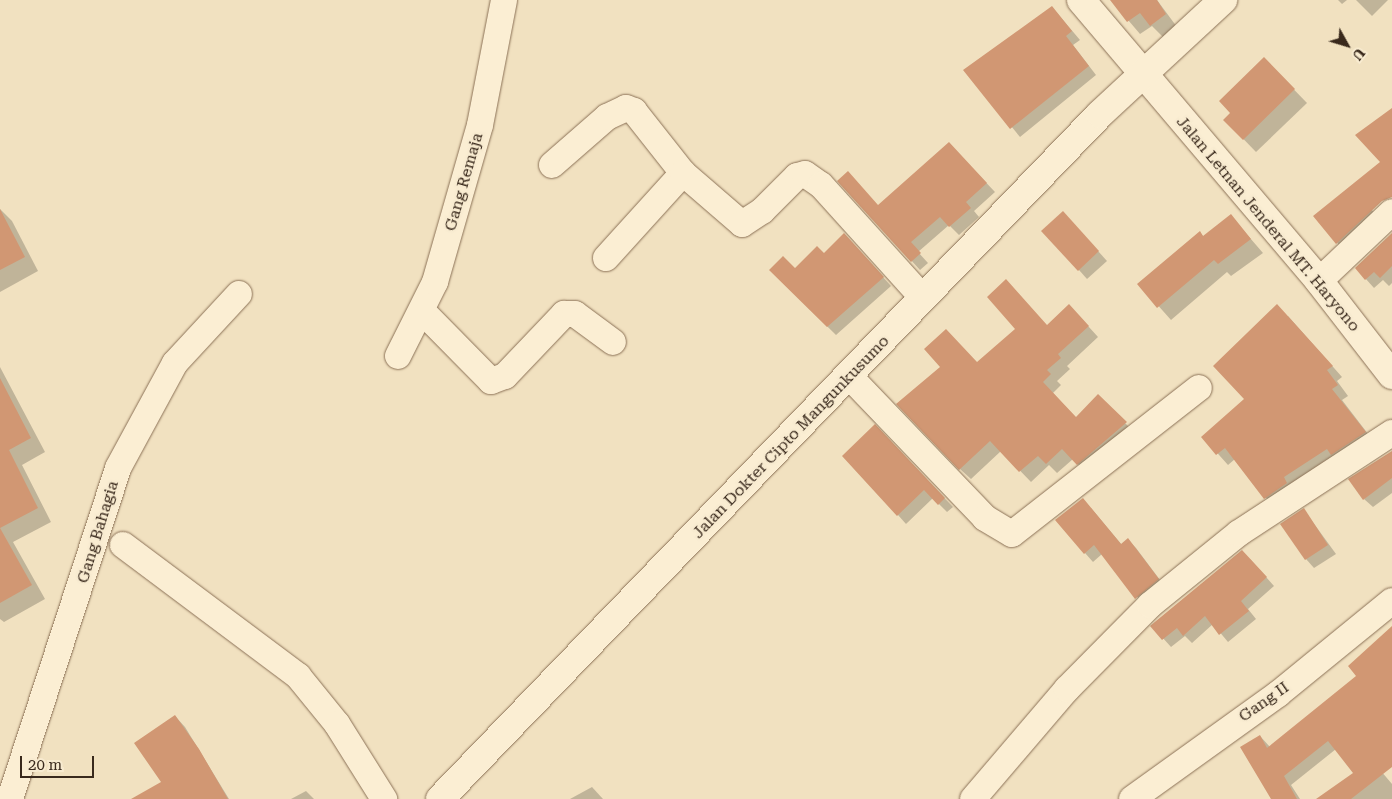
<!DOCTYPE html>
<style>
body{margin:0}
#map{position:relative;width:1392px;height:799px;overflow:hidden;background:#f1e1c0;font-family:"Roboto Serif",serif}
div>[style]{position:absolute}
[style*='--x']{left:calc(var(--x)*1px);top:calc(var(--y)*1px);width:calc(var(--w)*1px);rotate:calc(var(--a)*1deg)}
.shadow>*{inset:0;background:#0003}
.building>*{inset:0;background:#d19773}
.roads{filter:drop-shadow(0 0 1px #8b7156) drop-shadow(0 0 1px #8b7156)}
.street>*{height:26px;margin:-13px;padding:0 13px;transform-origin:13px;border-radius:13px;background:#fbeed3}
.secondary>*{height:28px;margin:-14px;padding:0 14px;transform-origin:14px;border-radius:14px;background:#fbeed3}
span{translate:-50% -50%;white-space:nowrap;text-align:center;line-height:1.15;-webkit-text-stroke:5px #f8ebd0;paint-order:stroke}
.street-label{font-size:16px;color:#39291c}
.north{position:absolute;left:1322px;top:20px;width:50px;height:50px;-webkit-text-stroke:4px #f8ebd0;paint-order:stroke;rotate:129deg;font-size:14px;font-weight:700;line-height:20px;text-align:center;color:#39291c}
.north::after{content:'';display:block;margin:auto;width:18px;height:22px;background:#39291c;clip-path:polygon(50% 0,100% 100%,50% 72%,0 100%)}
.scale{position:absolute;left:20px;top:756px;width:74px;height:22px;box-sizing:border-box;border:2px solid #39291c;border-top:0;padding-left:6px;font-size:15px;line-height:18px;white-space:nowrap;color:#39291c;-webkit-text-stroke:4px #f8ebd0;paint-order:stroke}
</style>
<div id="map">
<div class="shadow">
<i style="clip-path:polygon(1111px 0,1157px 0,1177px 27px,1164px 38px,1152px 26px,1140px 34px)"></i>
<i style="clip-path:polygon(1338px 0,1347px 0,1342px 4px)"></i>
<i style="clip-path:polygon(1356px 0,1388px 0,1372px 16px)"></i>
<i style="clip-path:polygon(1052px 7px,1080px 40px,1073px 45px,1096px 75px,1020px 137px,965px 70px)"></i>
<i style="clip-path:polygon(1276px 71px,1307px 103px,1256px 152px,1225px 120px)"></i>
<i style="clip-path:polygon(958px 153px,995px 192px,974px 211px,979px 217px,959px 235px,949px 225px,918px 252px,928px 263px,920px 270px,839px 181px,878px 206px)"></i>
<i style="clip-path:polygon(1359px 196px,1380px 219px,1345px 252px,1315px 216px)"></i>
<i style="clip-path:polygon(0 209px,12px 221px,38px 271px,0 292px)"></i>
<i style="clip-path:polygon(1231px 216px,1263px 253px,1231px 276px,1227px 272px,1171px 320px,1139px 284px,1200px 233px,1204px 237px)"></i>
<i style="clip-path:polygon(1071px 221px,1107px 261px,1087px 279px,1079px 270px)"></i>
<i style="clip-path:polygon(1392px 234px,1392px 283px,1389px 286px,1383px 280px,1374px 288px,1356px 268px)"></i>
<i style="clip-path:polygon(852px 243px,891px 286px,836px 335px,770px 270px,795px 270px)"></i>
<i style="clip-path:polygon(1079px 316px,1098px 337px,1067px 366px,1070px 369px,1057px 381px,1061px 385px,1053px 393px,1076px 418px,1098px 396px,1136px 434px,1088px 474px,1073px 459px,1057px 473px,1049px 465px,1031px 482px,1001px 451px,971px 479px,960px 469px,977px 364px,1048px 326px)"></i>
<i style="clip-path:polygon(1288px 316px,1342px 377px,1337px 381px,1348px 396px,1342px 400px,1375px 443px,1275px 509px,1235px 459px,1228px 465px,1203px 437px,1246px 399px)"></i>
<i style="clip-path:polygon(0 367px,45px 452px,22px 465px,51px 522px,13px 542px,45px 599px,4px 622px,0 619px)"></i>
<i style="clip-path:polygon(875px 426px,953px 507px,947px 512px,933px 498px,906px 524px,898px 515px)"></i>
<i style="clip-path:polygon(1392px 465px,1392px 493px,1373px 507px,1364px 499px)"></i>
<i style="clip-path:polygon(1091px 508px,1122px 545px,1128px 540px,1136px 548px,1166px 588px,1145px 606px,1102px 554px,1093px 562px,1085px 553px)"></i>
<i style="clip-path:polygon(1304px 510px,1336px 554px,1314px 568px,1306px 559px)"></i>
<i style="clip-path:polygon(1250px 559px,1274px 586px,1248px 609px,1256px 619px,1228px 642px,1213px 624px,1192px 643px,1185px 636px,1171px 647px,1152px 626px)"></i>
<i style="clip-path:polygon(1392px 628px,1392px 752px,1375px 764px,1392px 784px,1392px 799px,1318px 799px,1355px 773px,1336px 749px,1291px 785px,1300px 799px,1272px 799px,1260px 736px,1270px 747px,1358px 676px)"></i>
<i style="clip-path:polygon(175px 716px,185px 727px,229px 799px,154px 799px,163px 782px)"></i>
<i style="clip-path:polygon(592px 787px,603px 799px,570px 799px)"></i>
<i style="clip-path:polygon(306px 791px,314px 799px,291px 799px)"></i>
</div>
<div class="building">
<i style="clip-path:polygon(1110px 0,1157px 0,1166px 14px,1150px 26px,1140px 13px,1127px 22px)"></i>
<i style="clip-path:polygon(1052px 6px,1072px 31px,1066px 36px,1089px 66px,1010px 129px,963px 70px)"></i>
<i style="clip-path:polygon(1264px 57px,1295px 89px,1243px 140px,1223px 120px,1230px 113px,1219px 101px)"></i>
<i style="clip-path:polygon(1392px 108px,1392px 197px,1382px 201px,1336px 244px,1313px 216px,1380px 162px,1355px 135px)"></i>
<i style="clip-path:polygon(949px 142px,987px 183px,966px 202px,971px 208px,949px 227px,940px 217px,911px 242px,921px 253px,911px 262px,837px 181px,848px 171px,878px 205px)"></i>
<i style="clip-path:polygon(0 209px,25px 257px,0 270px)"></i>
<i style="clip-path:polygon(1063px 211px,1099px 251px,1078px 271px,1041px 231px)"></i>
<i style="clip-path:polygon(1231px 214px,1251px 239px,1218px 264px,1214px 260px,1157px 308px,1137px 284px,1200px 231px,1203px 236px)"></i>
<i style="clip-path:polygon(844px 233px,884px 277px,827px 327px,769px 270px,783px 256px,795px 268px,817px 246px,824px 253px)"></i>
<i style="clip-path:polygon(1392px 233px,1392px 266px,1380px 278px,1374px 272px,1365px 280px,1355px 268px)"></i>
<i style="clip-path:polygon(1006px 279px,1047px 325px,1069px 304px,1089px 326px,1058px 354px,1061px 358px,1047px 370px,1051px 374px,1043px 382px,1076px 417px,1098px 394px,1127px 422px,1077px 465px,1062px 449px,1046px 464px,1038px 456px,1019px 472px,990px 441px,959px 470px,896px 404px,940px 367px,924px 349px,946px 329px,977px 362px,1015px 329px,987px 297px)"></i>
<i style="clip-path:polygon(1277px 304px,1333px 366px,1327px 370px,1338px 385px,1332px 389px,1366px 432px,1331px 455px,1327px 449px,1284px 477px,1287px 483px,1264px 499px,1225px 448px,1216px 455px,1201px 437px,1244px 399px,1213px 366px)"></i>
<i style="clip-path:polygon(0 378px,31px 438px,9px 450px,38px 508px,0 528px)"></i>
<i style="clip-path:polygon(875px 424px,945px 498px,938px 505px,924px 490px,897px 516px,842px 456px)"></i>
<i style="clip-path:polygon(1392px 451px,1392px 478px,1363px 500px,1348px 479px)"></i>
<i style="clip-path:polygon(1083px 498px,1121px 544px,1128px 538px,1159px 579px,1135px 599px,1094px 545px,1084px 554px,1055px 520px)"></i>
<i style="clip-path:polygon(1304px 508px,1328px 545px,1305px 560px,1280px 524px)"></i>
<i style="clip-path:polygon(0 528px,32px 585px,0 603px)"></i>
<i style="clip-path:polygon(1242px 550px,1267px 577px,1241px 601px,1249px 611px,1219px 635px,1205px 616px,1183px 636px,1177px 628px,1162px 640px,1150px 626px)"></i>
<i style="clip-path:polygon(1392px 626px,1392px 767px,1351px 799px,1316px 799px,1353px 773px,1328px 741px,1284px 776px,1297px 799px,1271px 799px,1240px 747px,1260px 735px,1267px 748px,1356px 676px,1348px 666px)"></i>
<i style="clip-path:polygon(175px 715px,199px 749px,228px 799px,131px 799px,161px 782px,134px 743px)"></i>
</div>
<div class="roads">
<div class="street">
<i style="--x:552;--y:165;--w:73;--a:-41.1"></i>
<i style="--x:607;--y:117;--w:21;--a:-25"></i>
<i style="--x:626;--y:108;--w:9;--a:21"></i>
<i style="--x:634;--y:111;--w:79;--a:51.7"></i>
<i style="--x:606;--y:258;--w:115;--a:-47.8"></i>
<i style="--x:683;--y:173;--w:78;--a:40.8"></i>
<i style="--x:742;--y:224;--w:24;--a:-33"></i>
<i style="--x:762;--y:211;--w:49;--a:-45"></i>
<i style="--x:797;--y:176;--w:8;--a:-14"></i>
<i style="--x:805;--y:174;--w:19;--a:35"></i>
<i style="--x:821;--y:185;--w:152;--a:47.9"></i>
<i style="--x:1319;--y:281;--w:100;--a:-43.4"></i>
<i style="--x:423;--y:312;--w:97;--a:45.4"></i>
<i style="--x:491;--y:381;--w:15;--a:-20"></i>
<i style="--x:505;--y:376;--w:86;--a:-46.4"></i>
<i style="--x:564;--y:314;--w:11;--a:0"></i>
<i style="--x:575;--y:314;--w:47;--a:36.4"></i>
<i style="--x:398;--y:356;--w:83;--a:-63.4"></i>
<i style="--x:435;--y:282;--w:163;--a:-74"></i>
<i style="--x:480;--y:125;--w:127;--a:-79.1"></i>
<i style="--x:850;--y:377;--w:195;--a:46.2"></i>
<i style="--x:985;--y:518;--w:31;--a:31"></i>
<i style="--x:1012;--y:534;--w:237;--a:-38"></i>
<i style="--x:123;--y:545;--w:219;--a:36.8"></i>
<i style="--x:298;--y:676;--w:62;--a:50.9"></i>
<i style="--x:337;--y:724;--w:89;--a:57.9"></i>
<i style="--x:10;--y:799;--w:348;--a:-71.9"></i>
<i style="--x:118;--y:468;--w:119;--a:-61.5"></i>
<i style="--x:175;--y:363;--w:94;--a:-47.2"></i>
<i style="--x:973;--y:799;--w:145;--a:-49.5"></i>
<i style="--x:1067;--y:689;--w:118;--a:-45.3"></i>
<i style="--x:1150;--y:605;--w:114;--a:-39"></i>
<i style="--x:1239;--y:533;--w:183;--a:-33.2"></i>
<i style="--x:1132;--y:799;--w:180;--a:-35.7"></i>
<i style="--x:1278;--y:694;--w:147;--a:-39.2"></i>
</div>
<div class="secondary">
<i style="--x:1081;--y:0;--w:368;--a:49.7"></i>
<i style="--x:1319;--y:281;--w:119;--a:52.2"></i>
<i style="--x:440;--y:799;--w:951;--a:-46.06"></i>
<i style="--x:1100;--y:114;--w:168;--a:-42.8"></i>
</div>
</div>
<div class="street-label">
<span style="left:464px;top:182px;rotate:-74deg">Gang Remaja</span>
<span style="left:1268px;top:224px;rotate:50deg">Jalan Letnan Jenderal MT. Haryono</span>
<span style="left:791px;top:437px;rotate:-46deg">Jalan Dokter Cipto Mangunkusumo</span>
<span style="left:98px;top:532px;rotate:-73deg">Gang Bahagia</span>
<span style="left:1264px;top:702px;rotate:-35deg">Gang II</span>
</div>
<div class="north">U</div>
<div class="scale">20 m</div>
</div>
